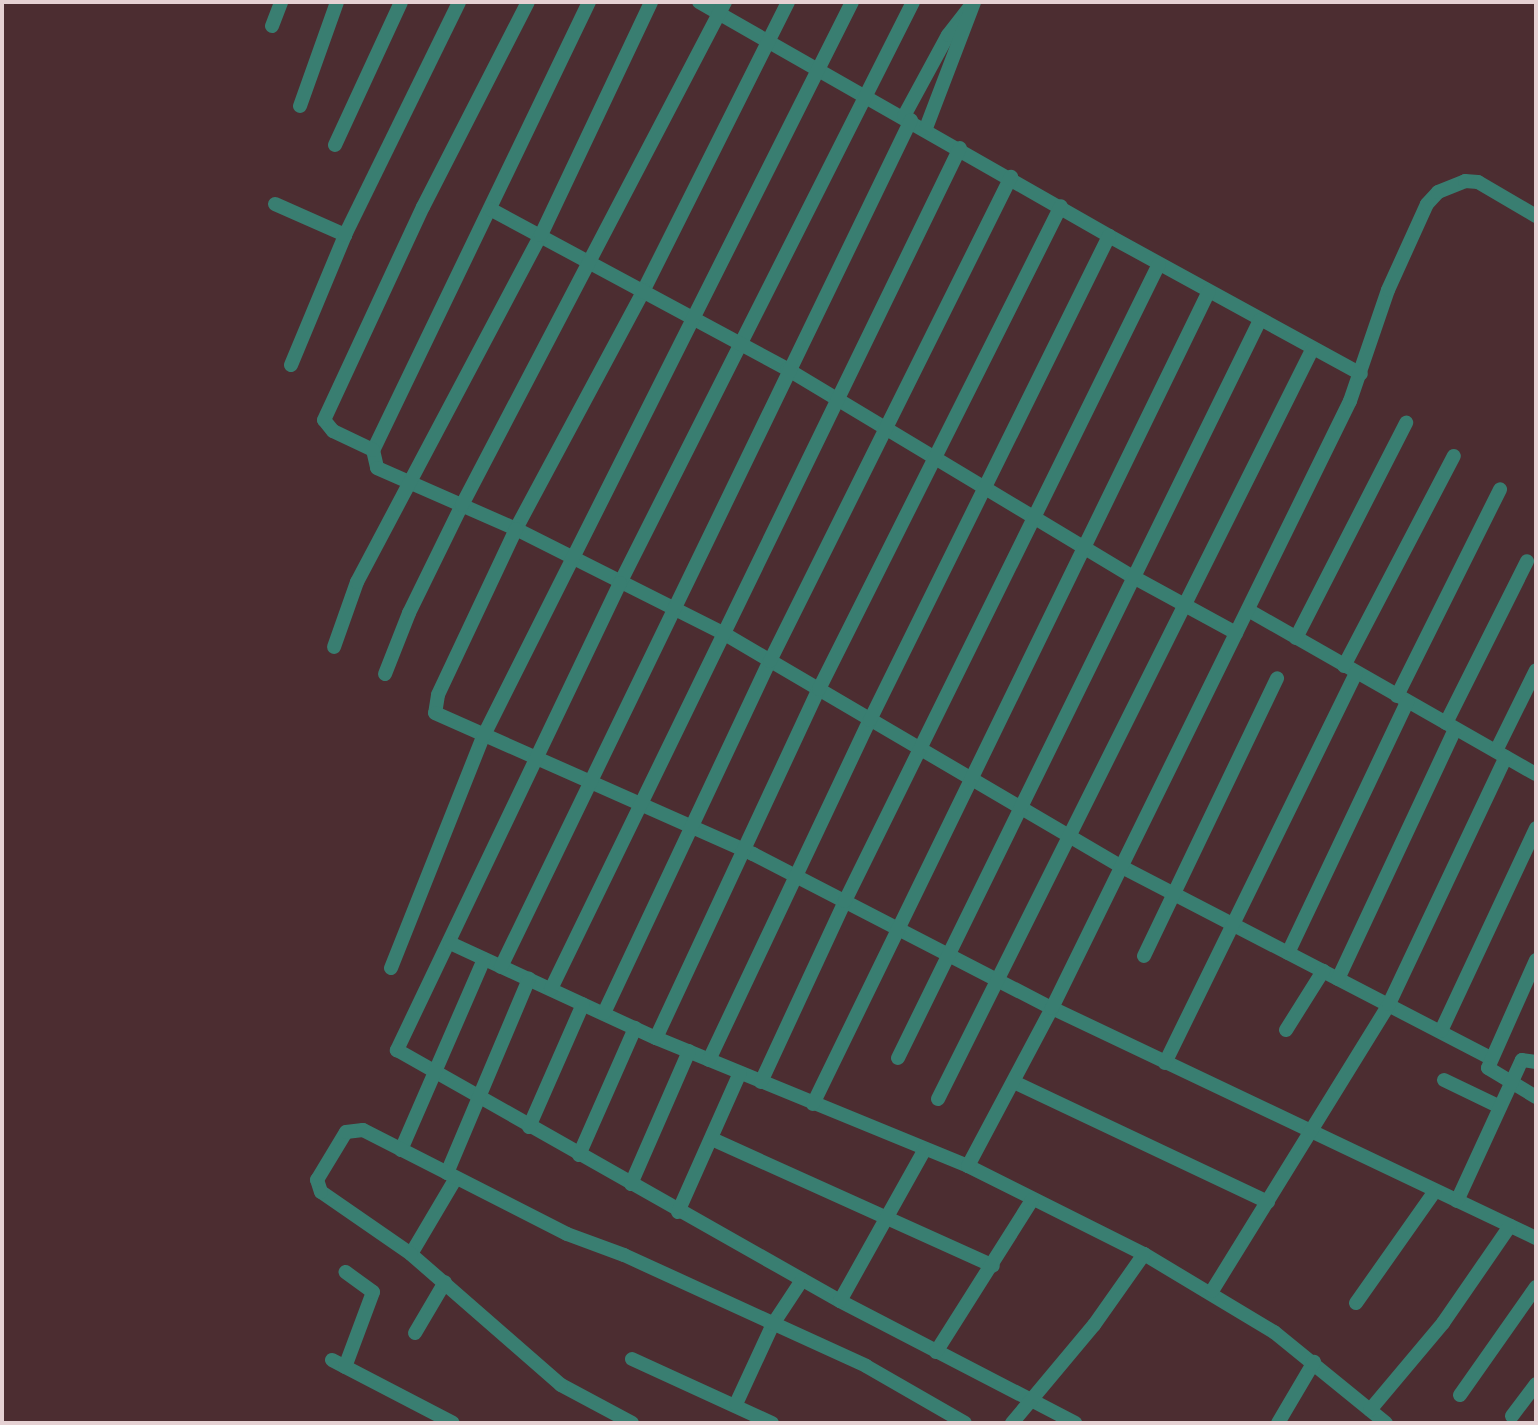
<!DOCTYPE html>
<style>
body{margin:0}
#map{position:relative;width:1538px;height:1425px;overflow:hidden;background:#4c2d31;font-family:"Archivo Narrow",sans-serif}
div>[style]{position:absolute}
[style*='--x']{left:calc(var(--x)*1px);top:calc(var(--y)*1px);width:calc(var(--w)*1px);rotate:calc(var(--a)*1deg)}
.street>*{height:14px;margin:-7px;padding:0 7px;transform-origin:7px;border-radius:7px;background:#397e71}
span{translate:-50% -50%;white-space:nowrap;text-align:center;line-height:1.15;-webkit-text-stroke:7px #281a1c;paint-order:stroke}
.frame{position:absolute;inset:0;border:4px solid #e5d1d3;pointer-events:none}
</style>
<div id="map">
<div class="street">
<i style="--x:589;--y:2;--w:497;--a:115.7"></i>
<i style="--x:373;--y:450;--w:18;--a:77"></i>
<i style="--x:377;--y:468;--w:152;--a:23.7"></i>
<i style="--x:516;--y:529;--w:232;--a:26.7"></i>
<i style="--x:723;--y:633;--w:463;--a:30.4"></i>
<i style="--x:1122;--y:867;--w:415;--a:27.4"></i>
<i style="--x:699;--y:2;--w:472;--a:29.7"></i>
<i style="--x:1109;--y:236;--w:287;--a:28.7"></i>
<i style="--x:788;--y:2;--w:322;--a:116.6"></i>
<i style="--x:644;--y:290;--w:271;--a:118.2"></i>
<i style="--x:516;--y:529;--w:183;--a:115.2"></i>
<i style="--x:438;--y:695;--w:18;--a:99"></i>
<i style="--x:435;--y:713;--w:348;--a:23.9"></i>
<i style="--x:753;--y:854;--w:336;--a:27.3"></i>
<i style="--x:1052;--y:1008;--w:536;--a:25.42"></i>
<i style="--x:913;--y:2;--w:651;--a:116.76"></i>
<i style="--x:620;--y:583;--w:518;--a:115.53"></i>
<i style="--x:397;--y:1050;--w:509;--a:29.54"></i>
<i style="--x:840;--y:1301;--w:265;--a:27.4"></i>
<i style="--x:272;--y:26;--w:26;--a:-69"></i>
<i style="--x:300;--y:106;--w:110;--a:-70.4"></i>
<i style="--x:904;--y:116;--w:92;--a:-61.5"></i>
<i style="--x:948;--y:35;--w:36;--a:-52"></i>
<i style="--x:926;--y:128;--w:135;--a:-69.1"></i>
<i style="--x:335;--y:145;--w:157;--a:-65.2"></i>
<i style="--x:275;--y:204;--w:77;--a:23.9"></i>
<i style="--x:490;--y:209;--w:337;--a:28.3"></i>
<i style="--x:787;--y:369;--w:408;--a:31"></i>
<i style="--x:1137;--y:579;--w:113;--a:28.6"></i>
<i style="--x:291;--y:365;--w:141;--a:-67.4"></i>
<i style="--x:345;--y:235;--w:259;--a:-63.9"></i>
<i style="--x:373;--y:450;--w:44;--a:-154.6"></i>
<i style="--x:333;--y:431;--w:14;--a:-129"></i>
<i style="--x:324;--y:420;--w:235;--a:-65.1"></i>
<i style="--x:423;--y:207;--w:230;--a:-62.9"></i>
<i style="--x:1248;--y:610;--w:331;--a:29.7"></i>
<i style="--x:1296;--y:638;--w:242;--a:-62.9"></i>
<i style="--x:334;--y:647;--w:69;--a:-70.5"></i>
<i style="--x:357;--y:582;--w:393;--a:-62.1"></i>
<i style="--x:541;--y:235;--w:258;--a:-64.7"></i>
<i style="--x:1344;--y:666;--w:237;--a:-62.4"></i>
<i style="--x:385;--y:674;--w:66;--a:-68.5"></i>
<i style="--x:409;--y:613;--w:120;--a:-63.9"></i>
<i style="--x:462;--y:505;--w:568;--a:-62.4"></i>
<i style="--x:1397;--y:696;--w:231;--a:-63.5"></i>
<i style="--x:1446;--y:723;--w:181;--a:-63.4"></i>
<i style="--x:1496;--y:751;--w:90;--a:-63.7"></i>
<i style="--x:450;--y:943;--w:227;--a:24.8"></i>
<i style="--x:656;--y:1038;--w:337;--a:22.3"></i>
<i style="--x:968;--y:1166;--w:197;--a:26.6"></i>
<i style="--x:1144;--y:1254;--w:152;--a:31"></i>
<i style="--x:1274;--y:1332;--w:144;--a:39.1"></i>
<i style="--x:1288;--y:953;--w:278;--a:-64.6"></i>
<i style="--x:1144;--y:956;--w:308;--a:-64.4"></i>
<i style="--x:1536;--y:960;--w:118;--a:114"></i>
<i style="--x:1488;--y:1068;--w:56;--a:31.1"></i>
<i style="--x:501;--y:967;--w:941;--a:-64.17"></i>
<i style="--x:391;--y:968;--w:249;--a:-68.3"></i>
<i style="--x:483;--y:737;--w:822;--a:-63.34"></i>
<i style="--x:1338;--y:979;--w:276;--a:-64.9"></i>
<i style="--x:551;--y:989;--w:935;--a:-64.07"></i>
<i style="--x:604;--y:1013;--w:389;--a:-64.8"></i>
<i style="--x:770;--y:661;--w:541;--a:-63.53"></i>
<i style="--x:1286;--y:1030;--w:70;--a:-57.9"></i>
<i style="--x:1441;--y:1031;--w:224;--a:-64.9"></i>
<i style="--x:656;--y:1038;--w:385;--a:-65"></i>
<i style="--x:819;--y:689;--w:540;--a:-63.39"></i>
<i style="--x:898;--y:1058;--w:822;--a:-63.87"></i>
<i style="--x:709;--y:1060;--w:376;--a:-64.7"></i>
<i style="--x:870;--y:720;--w:540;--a:-63.72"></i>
<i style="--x:1165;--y:1063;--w:434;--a:-63.9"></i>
<i style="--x:1444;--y:1080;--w:62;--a:25.7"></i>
<i style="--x:761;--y:1082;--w:200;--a:-65.1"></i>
<i style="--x:845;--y:901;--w:710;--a:-63.76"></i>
<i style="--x:1014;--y:1082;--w:281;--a:25.3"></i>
<i style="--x:938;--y:1099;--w:839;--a:-63.47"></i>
<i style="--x:813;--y:1104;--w:904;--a:-64.03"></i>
<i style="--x:529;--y:1127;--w:134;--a:-66.3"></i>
<i style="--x:712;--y:1139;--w:308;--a:24.3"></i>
<i style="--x:401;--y:1150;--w:208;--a:-66.5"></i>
<i style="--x:579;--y:1155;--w:139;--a:-66.2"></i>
<i style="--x:968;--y:1166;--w:179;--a:-62"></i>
<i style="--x:1052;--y:1008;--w:676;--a:-63.85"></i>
<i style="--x:1350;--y:401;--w:117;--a:-71.1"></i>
<i style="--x:1388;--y:290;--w:94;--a:-65.6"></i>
<i style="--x:1427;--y:204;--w:16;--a:-47"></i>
<i style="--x:1438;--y:192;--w:29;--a:-22"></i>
<i style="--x:1465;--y:181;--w:13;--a:4"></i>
<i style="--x:1478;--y:182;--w:67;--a:30.4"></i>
<i style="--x:447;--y:1173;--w:211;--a:-67.1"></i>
<i style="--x:631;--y:1184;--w:145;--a:-66.4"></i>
<i style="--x:1457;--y:1201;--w:155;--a:-65.3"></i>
<i style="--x:1522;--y:1060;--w:14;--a:8"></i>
<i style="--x:678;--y:1212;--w:152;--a:-66"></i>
<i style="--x:411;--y:1254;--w:88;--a:-59.4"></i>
<i style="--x:1212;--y:1291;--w:337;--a:-58.3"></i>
<i style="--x:1389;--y:1004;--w:273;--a:-64.7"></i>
<i style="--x:840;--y:1301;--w:174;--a:-60.8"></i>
<i style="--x:1356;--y:1303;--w:137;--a:-54.8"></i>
<i style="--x:415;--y:1333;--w:59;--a:-59.5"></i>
<i style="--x:936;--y:1352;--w:180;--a:-57.7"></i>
<i style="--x:632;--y:1359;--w:154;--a:24.6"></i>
<i style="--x:332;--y:1360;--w:136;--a:27.5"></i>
<i style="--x:345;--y:1367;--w:80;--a:-69.5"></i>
<i style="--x:373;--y:1292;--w:34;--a:-144"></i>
<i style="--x:1460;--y:1395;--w:132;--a:-54.9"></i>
<i style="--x:736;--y:1404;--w:88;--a:-65.2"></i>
<i style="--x:773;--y:1324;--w:53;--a:-56.6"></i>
<i style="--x:1370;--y:1410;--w:114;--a:-50"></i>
<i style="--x:1443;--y:1323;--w:118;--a:-55.4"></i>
<i style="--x:1512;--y:1416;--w:40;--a:-53"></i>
<i style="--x:632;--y:1423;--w:81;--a:-151.8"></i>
<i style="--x:561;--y:1385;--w:199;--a:-138.9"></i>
<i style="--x:411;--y:1254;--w:109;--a:-145.4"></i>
<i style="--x:321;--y:1192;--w:13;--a:-108"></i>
<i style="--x:317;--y:1180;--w:56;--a:-58.9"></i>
<i style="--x:346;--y:1132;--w:17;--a:-7"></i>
<i style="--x:363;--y:1130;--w:229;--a:27"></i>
<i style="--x:567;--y:1234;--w:61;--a:20.2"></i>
<i style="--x:624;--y:1255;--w:266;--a:24.6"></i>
<i style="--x:866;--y:1366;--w:114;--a:29.9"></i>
<i style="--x:1012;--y:1423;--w:128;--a:-50.1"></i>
<i style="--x:1094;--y:1325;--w:87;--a:-54.8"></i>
<i style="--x:1278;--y:1423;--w:71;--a:-59.5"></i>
</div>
<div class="frame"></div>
</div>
